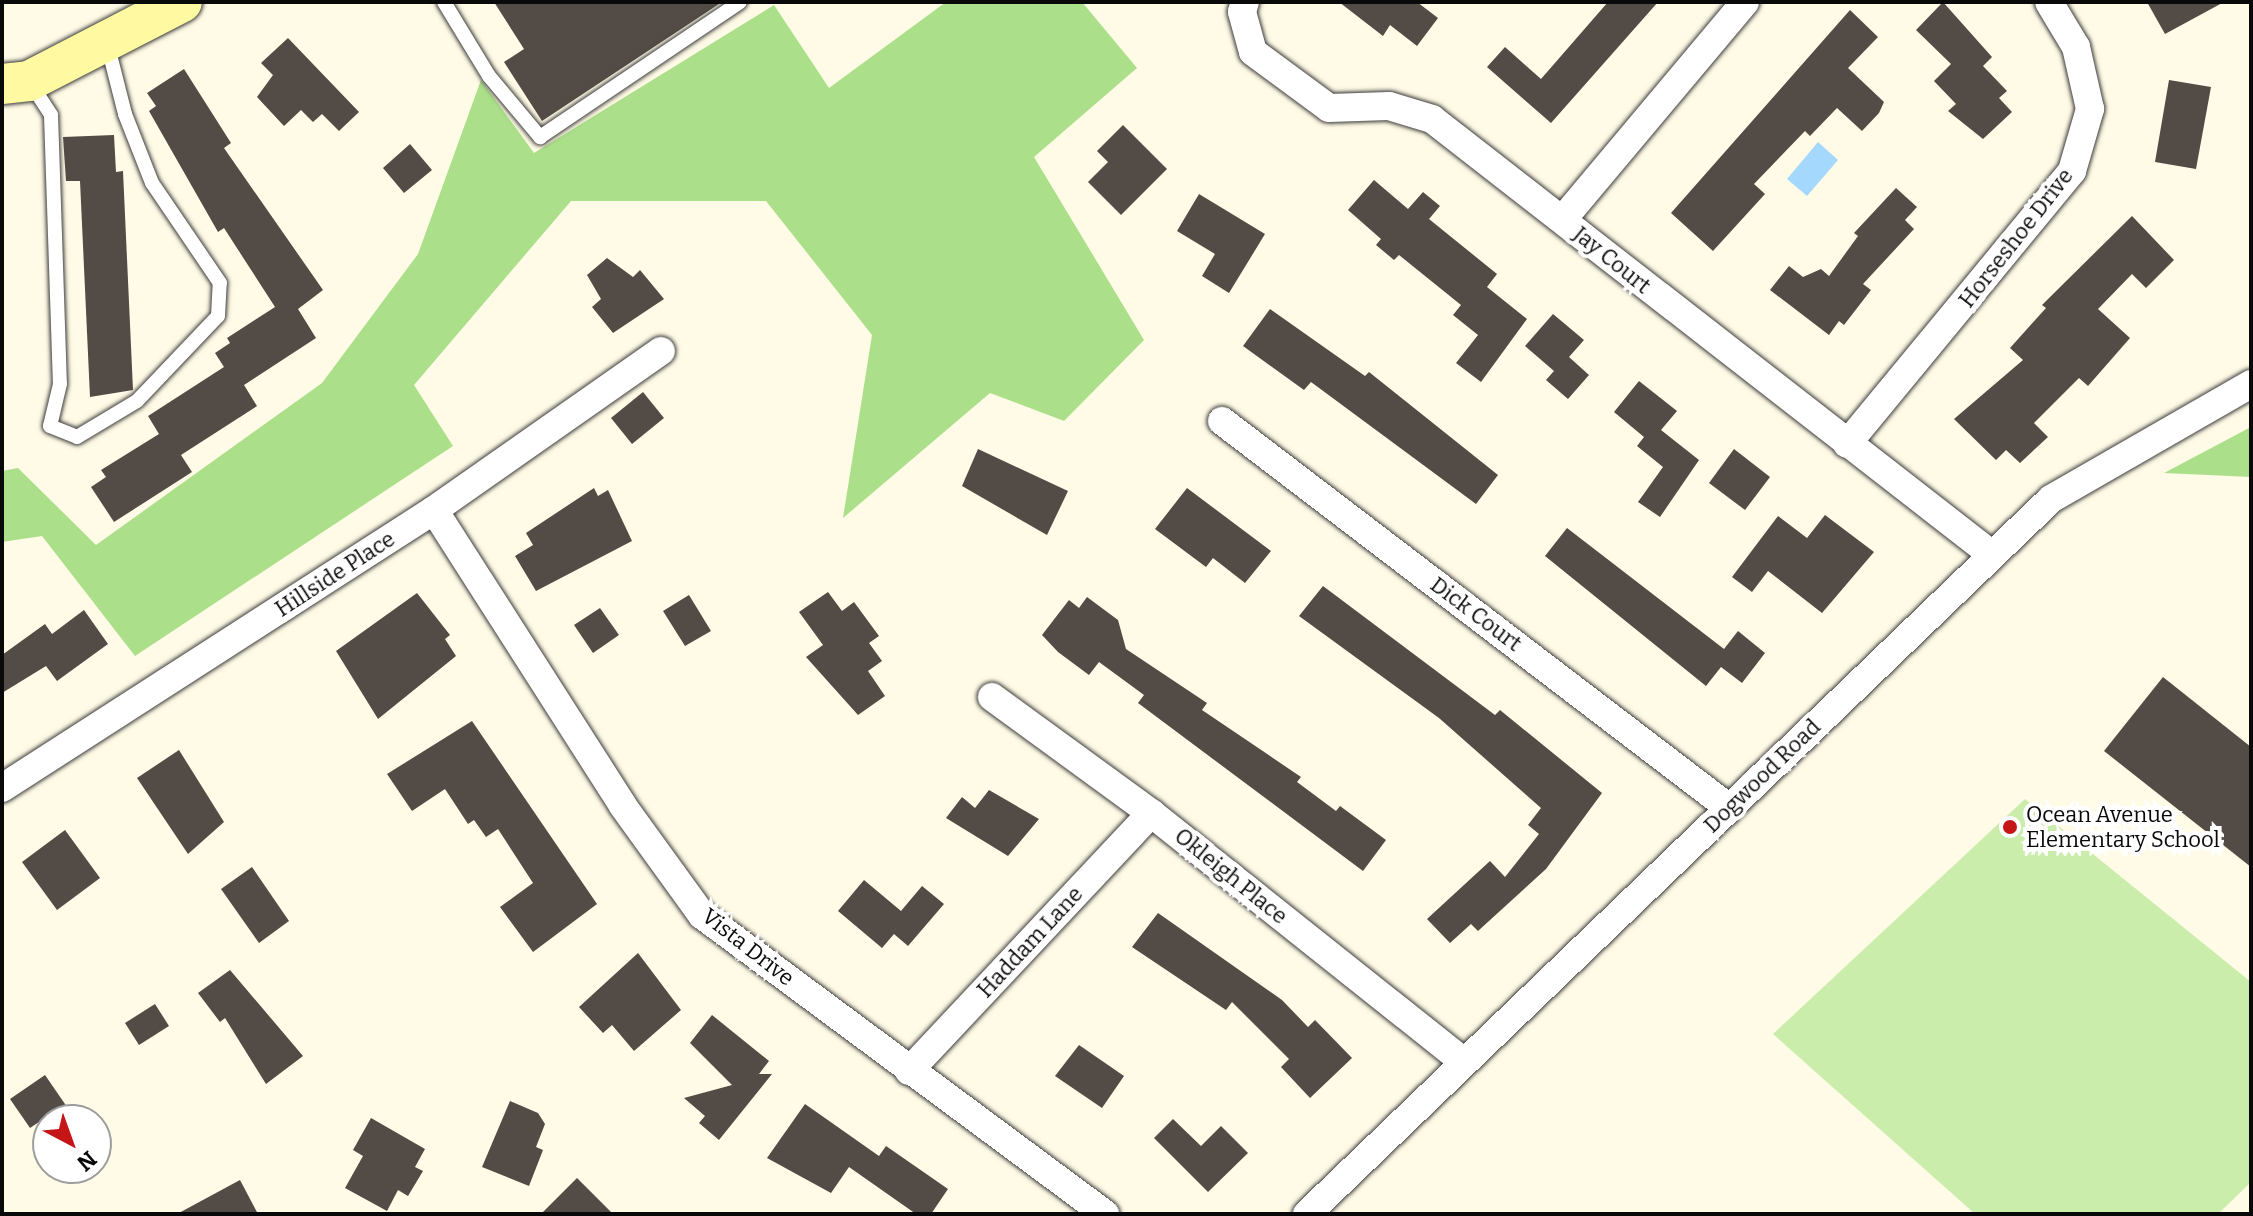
<!DOCTYPE html>
<style>
body{margin:0}
#map{position:relative;width:2253px;height:1216px;overflow:hidden;background:#fffbe6;font-family:Bitter,serif}
div>[style]{position:absolute}
[style*='--x']{left:calc(var(--x)*1px);top:calc(var(--y)*1px);width:calc(var(--w)*1px);rotate:calc(var(--a)*1deg)}
.green>*{inset:0;background:#cbedac}
.forest>*{inset:0;background:#acdf8a}
.water>*{inset:0;background:#a4d8fd}
.building>*{inset:0;background:#534b45}
.roads{filter:drop-shadow(0 0 2px #3c3c3c) drop-shadow(0 0 2px #3c3c3c)}
.service>*{height:14px;margin:-7px;padding:0 7px;transform-origin:7px;border-radius:7px;background:#fff}
.minor>*{height:28px;margin:-14px;padding:0 14px;transform-origin:14px;border-radius:14px;background:#fff}
.secondary>*{height:40px;margin:-20px;padding:0 20px;transform-origin:20px;border-radius:20px;background:#fff9a1}
.dots>*{width:22px;height:22px;translate:-50% -50%;box-sizing:border-box;border:4px solid #fff;border-radius:50%}
span{translate:-50% -50%;white-space:nowrap;text-align:center;line-height:1.15;-webkit-text-stroke:8px #fff;paint-order:stroke}
.street-label{font-size:22px;color:#090909}
.poi-label{font-size:22px;color:#090909}
.left{translate:0 -50%;text-align:left}
.frame{position:absolute;inset:0;border:4px solid #090909;pointer-events:none}
.north{position:absolute;left:32px;top:1104px;width:80px;height:80px;box-sizing:border-box;background:#fff;border:2px solid #9d9d9d;border-radius:50%;rotate:139deg;font-size:22px;font-weight:700;line-height:32px;text-align:center;color:#090909}
.north::after{content:'';display:block;margin:auto;width:28px;height:36px;background:#c51516;clip-path:polygon(50% 0,100% 100%,50% 72%,0 100%)}
</style>
<div id="map">
<div class="green">
<i style="clip-path:polygon(2025px 799px,2251px 982px,2251px 1182px,2218px 1214px,1975px 1214px,1773px 1034px)"></i>
</div>
<div class="forest">
<i style="clip-path:polygon(946px 2px,1082px 2px,1137px 68px,1034px 157px,1144px 340px,1064px 421px,990px 393px,843px 518px,872px 335px,766px 201px,571px 201px,414px 385px,453px 446px,135px 656px,42px 536px,2px 542px,2px 471px,18px 468px,96px 545px,322px 383px,418px 254px,481px 80px,534px 153px,774px 5px,829px 88px)"></i>
<i style="clip-path:polygon(2251px 427px,2251px 477px,2164px 473px)"></i>
</div>
<div class="water">
<i style="clip-path:polygon(1818px 142px,1838px 160px,1807px 196px,1787px 179px)"></i>
</div>
<div class="building">
<i style="clip-path:polygon(494px 2px,722px 2px,542px 121px,504px 62px,524px 49px)"></i>
<i style="clip-path:polygon(1339px 2px,1417px 2px,1438px 18px,1417px 46px,1390px 25px,1383px 36px)"></i>
<i style="clip-path:polygon(1608px 2px,1658px 2px,1551px 123px,1487px 67px,1505px 47px,1541px 79px)"></i>
<i style="clip-path:polygon(1943px 2px,1992px 57px,1983px 66px,2007px 91px,1999px 98px,2012px 112px,1983px 139px,1948px 111px,1956px 104px,1934px 81px,1951px 64px,1916px 30px)"></i>
<i style="clip-path:polygon(2147px 2px,2224px 2px,2165px 34px)"></i>
<i style="clip-path:polygon(1850px 10px,1878px 37px,1848px 68px,1884px 102px,1879px 113px,1862px 131px,1837px 108px,1810px 136px,1805px 131px,1754px 184px,1765px 194px,1713px 251px,1671px 213px)"></i>
<i style="clip-path:polygon(288px 38px,359px 112px,339px 131px,322px 114px,313px 122px,301px 110px,284px 126px,257px 97px,273px 75px,261px 63px)"></i>
<i style="clip-path:polygon(184px 69px,231px 143px,224px 148px,323px 290px,298px 309px,316px 338px,244px 385px,257px 406px,181px 455px,192px 472px,114px 522px,91px 487px,106px 477px,101px 470px,159px 434px,148px 416px,224px 367px,215px 353px,230px 343px,227px 338px,275px 307px,224px 228px,218px 232px,149px 111px,156px 106px,147px 93px)"></i>
<i style="clip-path:polygon(2169px 80px,2211px 87px,2196px 169px,2155px 162px)"></i>
<i style="clip-path:polygon(1123px 125px,1167px 169px,1121px 215px,1088px 182px,1108px 162px,1097px 151px)"></i>
<i style="clip-path:polygon(114px 135px,116px 172px,123px 171px,133px 390px,90px 397px,80px 181px,66px 181px,63px 137px)"></i>
<i style="clip-path:polygon(410px 144px,432px 170px,404px 193px,383px 168px)"></i>
<i style="clip-path:polygon(1374px 180px,1408px 209px,1423px 192px,1440px 206px,1429px 219px,1497px 274px,1487px 287px,1527px 319px,1481px 382px,1456px 363px,1478px 335px,1453px 315px,1461px 305px,1399px 255px,1394px 260px,1376px 245px,1381px 239px,1348px 210px)"></i>
<i style="clip-path:polygon(1896px 188px,1917px 207px,1905px 220px,1914px 229px,1863px 284px,1871px 290px,1844px 325px,1839px 321px,1829px 335px,1770px 290px,1789px 266px,1803px 277px,1821px 269px,1829px 276px,1858px 236px,1854px 233px)"></i>
<i style="clip-path:polygon(1199px 194px,1265px 234px,1229px 293px,1202px 276px,1215px 254px,1177px 231px)"></i>
<i style="clip-path:polygon(2132px 216px,2174px 260px,2146px 288px,2132px 274px,2098px 309px,2130px 338px,2088px 386px,2079px 378px,2034px 423px,2048px 437px,2020px 463px,2006px 450px,1996px 460px,1954px 419px,2023px 360px,2010px 348px,2046px 308px,2042px 305px)"></i>
<i style="clip-path:polygon(607px 258px,633px 277px,640px 270px,664px 299px,613px 333px,592px 307px,601px 299px,587px 275px)"></i>
<i style="clip-path:polygon(1270px 309px,1365px 376px,1369px 372px,1498px 475px,1476px 504px,1311px 382px,1304px 390px,1243px 346px)"></i>
<i style="clip-path:polygon(1553px 314px,1584px 340px,1569px 357px,1589px 375px,1568px 399px,1546px 380px,1554px 371px,1525px 346px)"></i>
<i style="clip-path:polygon(1639px 381px,1677px 411px,1661px 430px,1699px 460px,1660px 517px,1638px 502px,1663px 467px,1637px 446px,1644px 437px,1614px 412px)"></i>
<i style="clip-path:polygon(643px 392px,664px 418px,632px 444px,611px 418px)"></i>
<i style="clip-path:polygon(978px 449px,1068px 491px,1047px 535px,962px 486px)"></i>
<i style="clip-path:polygon(1734px 449px,1770px 477px,1745px 510px,1709px 483px)"></i>
<i style="clip-path:polygon(594px 488px,598px 496px,608px 490px,632px 541px,536px 591px,515px 556px,533px 545px,526px 533px)"></i>
<i style="clip-path:polygon(1187px 488px,1271px 551px,1245px 583px,1213px 558px,1206px 567px,1155px 529px)"></i>
<i style="clip-path:polygon(1825px 515px,1874px 552px,1822px 613px,1768px 571px,1752px 592px,1732px 577px,1778px 516px,1807px 538px)"></i>
<i style="clip-path:polygon(1567px 528px,1724px 649px,1738px 631px,1765px 653px,1742px 683px,1721px 667px,1706px 686px,1545px 556px)"></i>
<i style="clip-path:polygon(1323px 586px,1495px 715px,1500px 710px,1602px 793px,1546px 869px,1478px 931px,1471px 924px,1450px 943px,1427px 919px,1490px 861px,1505px 877px,1539px 834px,1528px 825px,1541px 808px,1439px 718px,1299px 616px)"></i>
<i style="clip-path:polygon(828px 592px,842px 611px,854px 602px,879px 636px,869px 643px,882px 661px,868px 671px,885px 696px,858px 715px,806px 657px,823px 645px,799px 612px)"></i>
<i style="clip-path:polygon(417px 593px,450px 635px,445px 639px,456px 656px,378px 719px,336px 651px)"></i>
<i style="clip-path:polygon(689px 595px,711px 631px,685px 646px,663px 611px)"></i>
<i style="clip-path:polygon(1087px 597px,1118px 620px,1126px 649px,1207px 703px,1202px 710px,1301px 777px,1297px 782px,1336px 811px,1340px 806px,1386px 840px,1363px 871px,1138px 703px,1144px 695px,1099px 662px,1089px 675px,1058px 652px,1042px 635px,1069px 600px,1079px 608px)"></i>
<i style="clip-path:polygon(600px 608px,619px 635px,593px 653px,574px 625px)"></i>
<i style="clip-path:polygon(84px 610px,108px 644px,57px 681px,46px 666px,2px 693px,2px 655px,45px 624px,52px 634px)"></i>
<i style="clip-path:polygon(2163px 677px,2251px 747px,2251px 867px,2104px 751px)"></i>
<i style="clip-path:polygon(472px 721px,597px 904px,533px 952px,500px 907px,533px 883px,498px 829px,486px 837px,474px 820px,468px 824px,445px 789px,412px 811px,387px 774px)"></i>
<i style="clip-path:polygon(179px 750px,224px 822px,188px 854px,137px 778px)"></i>
<i style="clip-path:polygon(989px 790px,1039px 819px,1008px 856px,946px 818px,962px 797px,975px 808px)"></i>
<i style="clip-path:polygon(65px 830px,100px 878px,57px 910px,22px 862px)"></i>
<i style="clip-path:polygon(252px 867px,289px 921px,259px 943px,221px 889px)"></i>
<i style="clip-path:polygon(864px 880px,901px 911px,922px 886px,944px 904px,908px 946px,894px 934px,882px 948px,838px 911px)"></i>
<i style="clip-path:polygon(1158px 913px,1282px 1000px,1308px 1027px,1315px 1020px,1352px 1058px,1310px 1098px,1281px 1067px,1289px 1059px,1232px 1002px,1226px 1010px,1132px 947px)"></i>
<i style="clip-path:polygon(638px 953px,681px 1010px,634px 1051px,612px 1025px,603px 1033px,579px 1007px)"></i>
<i style="clip-path:polygon(230px 970px,303px 1056px,266px 1084px,225px 1018px,220px 1022px,198px 993px)"></i>
<i style="clip-path:polygon(155px 1004px,169px 1026px,139px 1045px,125px 1023px)"></i>
<i style="clip-path:polygon(712px 1015px,769px 1061px,759px 1074px,772px 1074px,719px 1140px,699px 1123px,705px 1116px,684px 1098px,732px 1085px,690px 1043px)"></i>
<i style="clip-path:polygon(1079px 1045px,1124px 1076px,1102px 1108px,1055px 1076px)"></i>
<i style="clip-path:polygon(45px 1075px,76px 1120px,42px 1120px,30px 1128px,10px 1099px)"></i>
<i style="clip-path:polygon(510px 1101px,538px 1113px,545px 1124px,536px 1147px,543px 1150px,529px 1186px,482px 1167px)"></i>
<i style="clip-path:polygon(805px 1104px,879px 1156px,886px 1146px,948px 1189px,931px 1214px,916px 1214px,849px 1167px,831px 1193px,767px 1158px)"></i>
<i style="clip-path:polygon(371px 1118px,425px 1149px,415px 1167px,423px 1171px,408px 1196px,398px 1190px,387px 1211px,345px 1188px,363px 1156px,353px 1150px)"></i>
<i style="clip-path:polygon(1173px 1119px,1201px 1146px,1221px 1126px,1248px 1153px,1208px 1192px,1154px 1138px)"></i>
<i style="clip-path:polygon(577px 1178px,613px 1214px,541px 1214px)"></i>
<i style="clip-path:polygon(240px 1180px,258px 1214px,177px 1214px)"></i>
</div>
<div class="roads">
<div class="service">
<i style="--x:444;--y:2;--w:87;--a:58.7"></i>
<i style="--x:489;--y:76;--w:80;--a:50.1"></i>
<i style="--x:540;--y:137;--w:241;--a:-34"></i>
<i style="--x:31;--y:84;--w:37;--a:57"></i>
<i style="--x:51;--y:115;--w:269;--a:88.1"></i>
<i style="--x:60;--y:384;--w:43;--a:103.4"></i>
<i style="--x:50;--y:426;--w:29;--a:22"></i>
<i style="--x:77;--y:437;--w:70;--a:-31"></i>
<i style="--x:137;--y:401;--w:117;--a:-46.4"></i>
<i style="--x:218;--y:316;--w:33;--a:-87"></i>
<i style="--x:220;--y:283;--w:121;--a:-124.2"></i>
<i style="--x:152;--y:183;--w:74;--a:-111.4"></i>
<i style="--x:125;--y:114;--w:73;--a:-104.2"></i>
</div>
<div class="minor">
<i style="--x:1245;--y:2;--w:10;--a:107"></i>
<i style="--x:1242;--y:12;--w:41;--a:74.6"></i>
<i style="--x:1253;--y:52;--w:94;--a:36.4"></i>
<i style="--x:1329;--y:108;--w:60;--a:-1.9"></i>
<i style="--x:1389;--y:106;--w:45;--a:16.8"></i>
<i style="--x:1432;--y:119;--w:708;--a:37.89"></i>
<i style="--x:1563;--y:219;--w:283;--a:-50"></i>
<i style="--x:1222;--y:421;--w:638;--a:37.35"></i>
<i style="--x:1847;--y:444;--w:354;--a:-50.5"></i>
<i style="--x:2072;--y:171;--w:65;--a:-73.8"></i>
<i style="--x:2090;--y:109;--w:64;--a:-102.7"></i>
<i style="--x:2076;--y:47;--w:52;--a:-121"></i>
<i style="--x:434;--y:510;--w:351;--a:57.4"></i>
<i style="--x:623;--y:806;--w:135;--a:54.1"></i>
<i style="--x:702;--y:915;--w:502;--a:36.57"></i>
<i style="--x:992;--y:697;--w:197;--a:36.1"></i>
<i style="--x:1151;--y:813;--w:400;--a:38.5"></i>
<i style="--x:2;--y:788;--w:514;--a:-32.76"></i>
<i style="--x:434;--y:510;--w:277;--a:-35"></i>
<i style="--x:909;--y:1071;--w:354;--a:-46.8"></i>
<i style="--x:1307;--y:1214;--w:1032;--a:-43.86"></i>
<i style="--x:2051;--y:499;--w:231;--a:-29.9"></i>
</div>
<div class="secondary">
<i style="--x:2;--y:84;--w:27;--a:-6"></i>
<i style="--x:29;--y:81;--w:172;--a:-27.3"></i>
</div>
</div>
<div class="dots">
<i style="left:2010px;top:827px;background:#c51516"></i>
</div>
<div class="street-label">
<span style="left:2016px;top:238px;rotate:-52deg">Horseshoe Drive</span>
<span style="left:1612px;top:260px;rotate:39deg">Jay Court</span>
<span style="left:335px;top:574px;rotate:-33deg">Hillside Place</span>
<span style="left:1476px;top:614px;rotate:37deg">Dick Court</span>
<span style="left:1762px;top:776px;rotate:-44deg">Dogwood Road</span>
<span style="left:1231px;top:876px;rotate:39deg">Okleigh Place</span>
<span style="left:1030px;top:942px;rotate:-47deg">Haddam Lane</span>
<span style="left:748px;top:947px;rotate:38deg">Vista Drive</span>
</div>
<div class="poi-label">
<span class="left" style="left:2026px;top:827px">Ocean Avenue<br>Elementary School</span>
</div>
<div class="frame"></div>
<div class="north">N</div>
</div>
